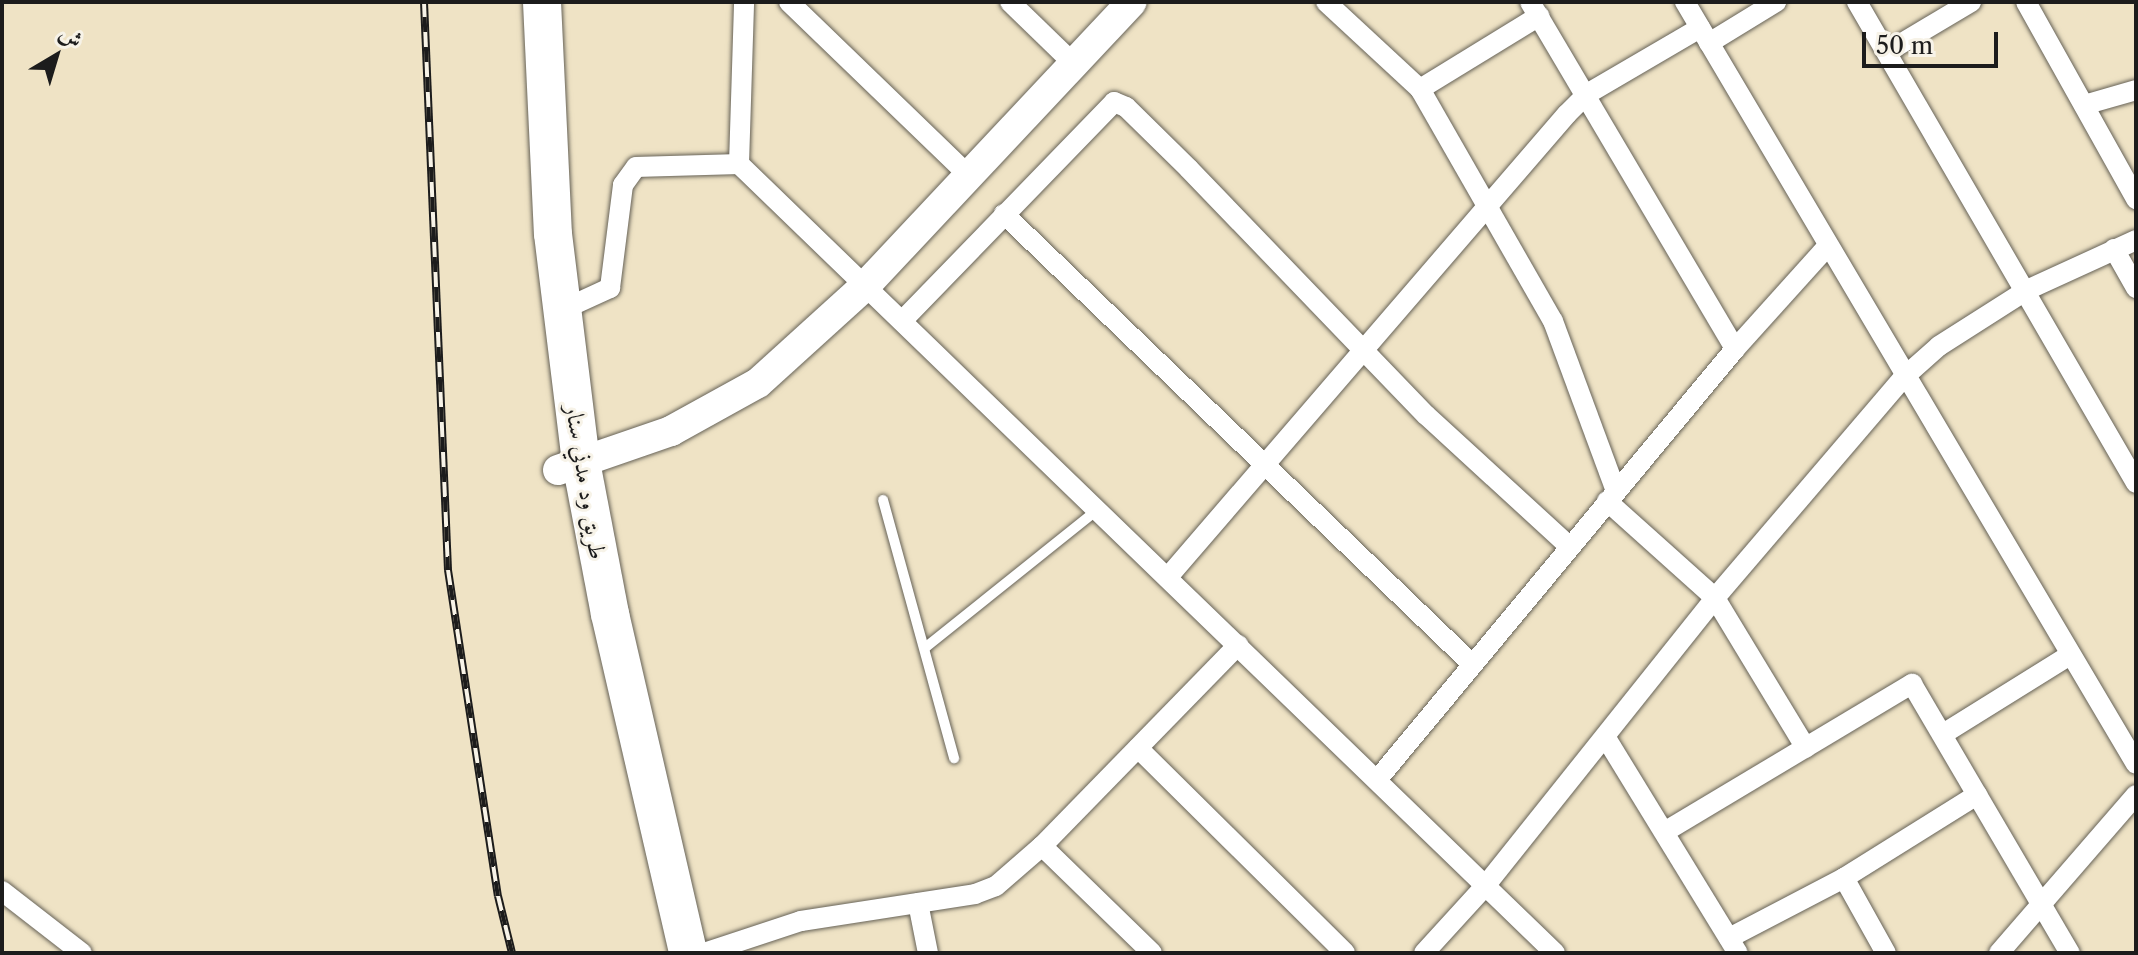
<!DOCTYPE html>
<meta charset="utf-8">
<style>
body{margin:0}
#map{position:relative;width:2138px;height:955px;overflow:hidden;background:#efe3c5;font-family:"Libre Caslon Text",Amiri,serif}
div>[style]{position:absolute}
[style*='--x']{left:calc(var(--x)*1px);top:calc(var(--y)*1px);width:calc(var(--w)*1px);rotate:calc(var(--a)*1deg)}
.roads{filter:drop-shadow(0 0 2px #666257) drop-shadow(0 0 2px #666257)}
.lane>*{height:10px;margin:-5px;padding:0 5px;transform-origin:5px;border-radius:5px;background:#fff}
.street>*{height:20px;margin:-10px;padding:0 10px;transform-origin:10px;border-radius:10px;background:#fff}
.secondary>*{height:30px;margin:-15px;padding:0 15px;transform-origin:15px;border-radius:15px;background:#fff}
.highway>*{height:38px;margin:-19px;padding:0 19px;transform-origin:19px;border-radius:19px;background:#fff}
.rail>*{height:8px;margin-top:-4px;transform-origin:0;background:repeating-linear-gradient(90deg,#f7f3e8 0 15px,#1c1c1c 0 30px);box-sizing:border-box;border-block:2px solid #1c1c1c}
span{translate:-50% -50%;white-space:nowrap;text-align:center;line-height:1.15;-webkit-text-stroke:6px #f7f3e8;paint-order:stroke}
.street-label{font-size:24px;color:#1c1c1c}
.frame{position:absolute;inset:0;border:4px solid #1c1c1c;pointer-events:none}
.north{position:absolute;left:16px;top:16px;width:80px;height:80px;-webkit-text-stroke:6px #f7f3e8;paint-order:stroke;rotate:38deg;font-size:22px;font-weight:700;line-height:32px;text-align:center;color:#1c1c1c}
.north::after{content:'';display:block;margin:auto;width:28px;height:36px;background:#1c1c1c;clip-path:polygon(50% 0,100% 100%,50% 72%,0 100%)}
.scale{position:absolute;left:1862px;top:32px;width:136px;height:36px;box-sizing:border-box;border:4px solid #1c1c1c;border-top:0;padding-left:10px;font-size:24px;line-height:28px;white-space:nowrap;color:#1c1c1c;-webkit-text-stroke:6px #f7f3e8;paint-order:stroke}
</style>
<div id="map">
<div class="roads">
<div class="lane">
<i style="--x:883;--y:500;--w:268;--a:74.6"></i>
<i style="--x:926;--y:647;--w:218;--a:-38.7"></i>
</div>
<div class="street">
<i style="--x:789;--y:2;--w:250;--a:44"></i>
<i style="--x:1010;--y:2;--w:88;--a:44.1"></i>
<i style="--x:1326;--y:2;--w:128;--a:42.8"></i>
<i style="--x:1420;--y:89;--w:267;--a:60.2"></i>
<i style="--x:1553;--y:321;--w:181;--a:69.7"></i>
<i style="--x:1530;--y:2;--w:403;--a:59.4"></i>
<i style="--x:1685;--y:2;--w:885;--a:59.38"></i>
<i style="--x:1857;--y:2;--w:556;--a:59.88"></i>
<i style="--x:2026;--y:2;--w:226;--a:60.8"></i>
<i style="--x:1709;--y:43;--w:79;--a:-31.5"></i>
<i style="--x:1887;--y:52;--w:98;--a:-30.8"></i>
<i style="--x:1420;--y:89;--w:140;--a:-31.5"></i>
<i style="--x:2084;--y:105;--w:54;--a:-16.1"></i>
<i style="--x:739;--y:164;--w:162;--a:-88.2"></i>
<i style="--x:1004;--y:214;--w:649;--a:43.88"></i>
<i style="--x:2114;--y:249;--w:45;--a:60.6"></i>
<i style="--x:562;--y:310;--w:53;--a:-24.6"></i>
<i style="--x:610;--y:288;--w:104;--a:-82.8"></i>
<i style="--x:623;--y:185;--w:22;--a:-54"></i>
<i style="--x:636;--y:167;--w:103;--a:-1.7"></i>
<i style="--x:739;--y:164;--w:1135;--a:44.04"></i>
<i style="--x:902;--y:321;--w:305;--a:-45.9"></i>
<i style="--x:1114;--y:102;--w:13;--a:23"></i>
<i style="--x:1126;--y:107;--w:88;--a:44.5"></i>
<i style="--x:1189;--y:169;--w:342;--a:46.1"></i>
<i style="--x:1426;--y:415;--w:194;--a:42.5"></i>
<i style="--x:1607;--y:501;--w:145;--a:41.9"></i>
<i style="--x:1715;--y:598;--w:175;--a:58.8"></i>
<i style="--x:1168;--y:577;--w:611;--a:-49.25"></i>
<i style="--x:1567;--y:114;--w:28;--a:-45"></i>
<i style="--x:1587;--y:94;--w:131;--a:-30.3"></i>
<i style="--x:1943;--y:734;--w:150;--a:-31.9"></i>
<i style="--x:1606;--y:738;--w:252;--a:58.5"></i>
<i style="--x:1138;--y:748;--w:291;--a:44.7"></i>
<i style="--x:1377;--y:780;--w:560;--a:-50.29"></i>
<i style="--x:1735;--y:349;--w:137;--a:-48"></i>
<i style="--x:1666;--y:831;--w:287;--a:-30.9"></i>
<i style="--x:1912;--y:684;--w:312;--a:59.6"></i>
<i style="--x:1042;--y:846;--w:153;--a:44.2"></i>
<i style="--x:1844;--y:878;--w:86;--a:60.8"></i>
<i style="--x:2;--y:891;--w:101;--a:37.8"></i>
<i style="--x:918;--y:903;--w:51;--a:78.7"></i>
<i style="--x:1729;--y:938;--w:130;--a:-27.6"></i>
<i style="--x:1844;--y:878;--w:157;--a:-32"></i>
<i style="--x:704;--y:953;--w:102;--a:-18.3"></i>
<i style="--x:801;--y:921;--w:176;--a:-8.8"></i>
<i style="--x:975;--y:894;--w:22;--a:-21"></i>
<i style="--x:996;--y:886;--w:61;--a:-41"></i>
<i style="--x:1042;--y:846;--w:281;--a:-45.7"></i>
<i style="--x:1424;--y:953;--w:92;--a:-47.6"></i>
<i style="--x:1486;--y:885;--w:367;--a:-51.4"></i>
<i style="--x:1715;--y:598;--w:289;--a:-49.5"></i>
<i style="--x:1903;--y:378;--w:48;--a:-41.6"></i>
<i style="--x:1939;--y:346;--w:104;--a:-32.5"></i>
<i style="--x:2027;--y:290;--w:120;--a:-24.6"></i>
<i style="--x:1999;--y:953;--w:209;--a:-49.1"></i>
</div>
<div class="secondary">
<i style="--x:558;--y:470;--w:120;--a:-19"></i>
<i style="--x:671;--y:431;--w:99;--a:-28.9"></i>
<i style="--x:758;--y:383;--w:146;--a:-42.2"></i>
<i style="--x:866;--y:285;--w:388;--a:-46.8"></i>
</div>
<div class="highway">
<i style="--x:542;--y:2;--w:232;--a:87.3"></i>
<i style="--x:553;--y:234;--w:230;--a:83"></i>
<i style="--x:581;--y:462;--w:155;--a:79.2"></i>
<i style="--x:610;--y:614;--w:348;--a:77"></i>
</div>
</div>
<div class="rail">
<i style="--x:424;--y:2;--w:569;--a:87.58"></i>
<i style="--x:448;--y:570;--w:330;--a:81.3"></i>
<i style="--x:498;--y:896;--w:59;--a:76.2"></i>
</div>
<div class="street-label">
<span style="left:586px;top:482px;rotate:81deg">طريق ود مدني سنار</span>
</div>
<div class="frame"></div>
<div class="north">ش</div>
<div class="scale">50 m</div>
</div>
